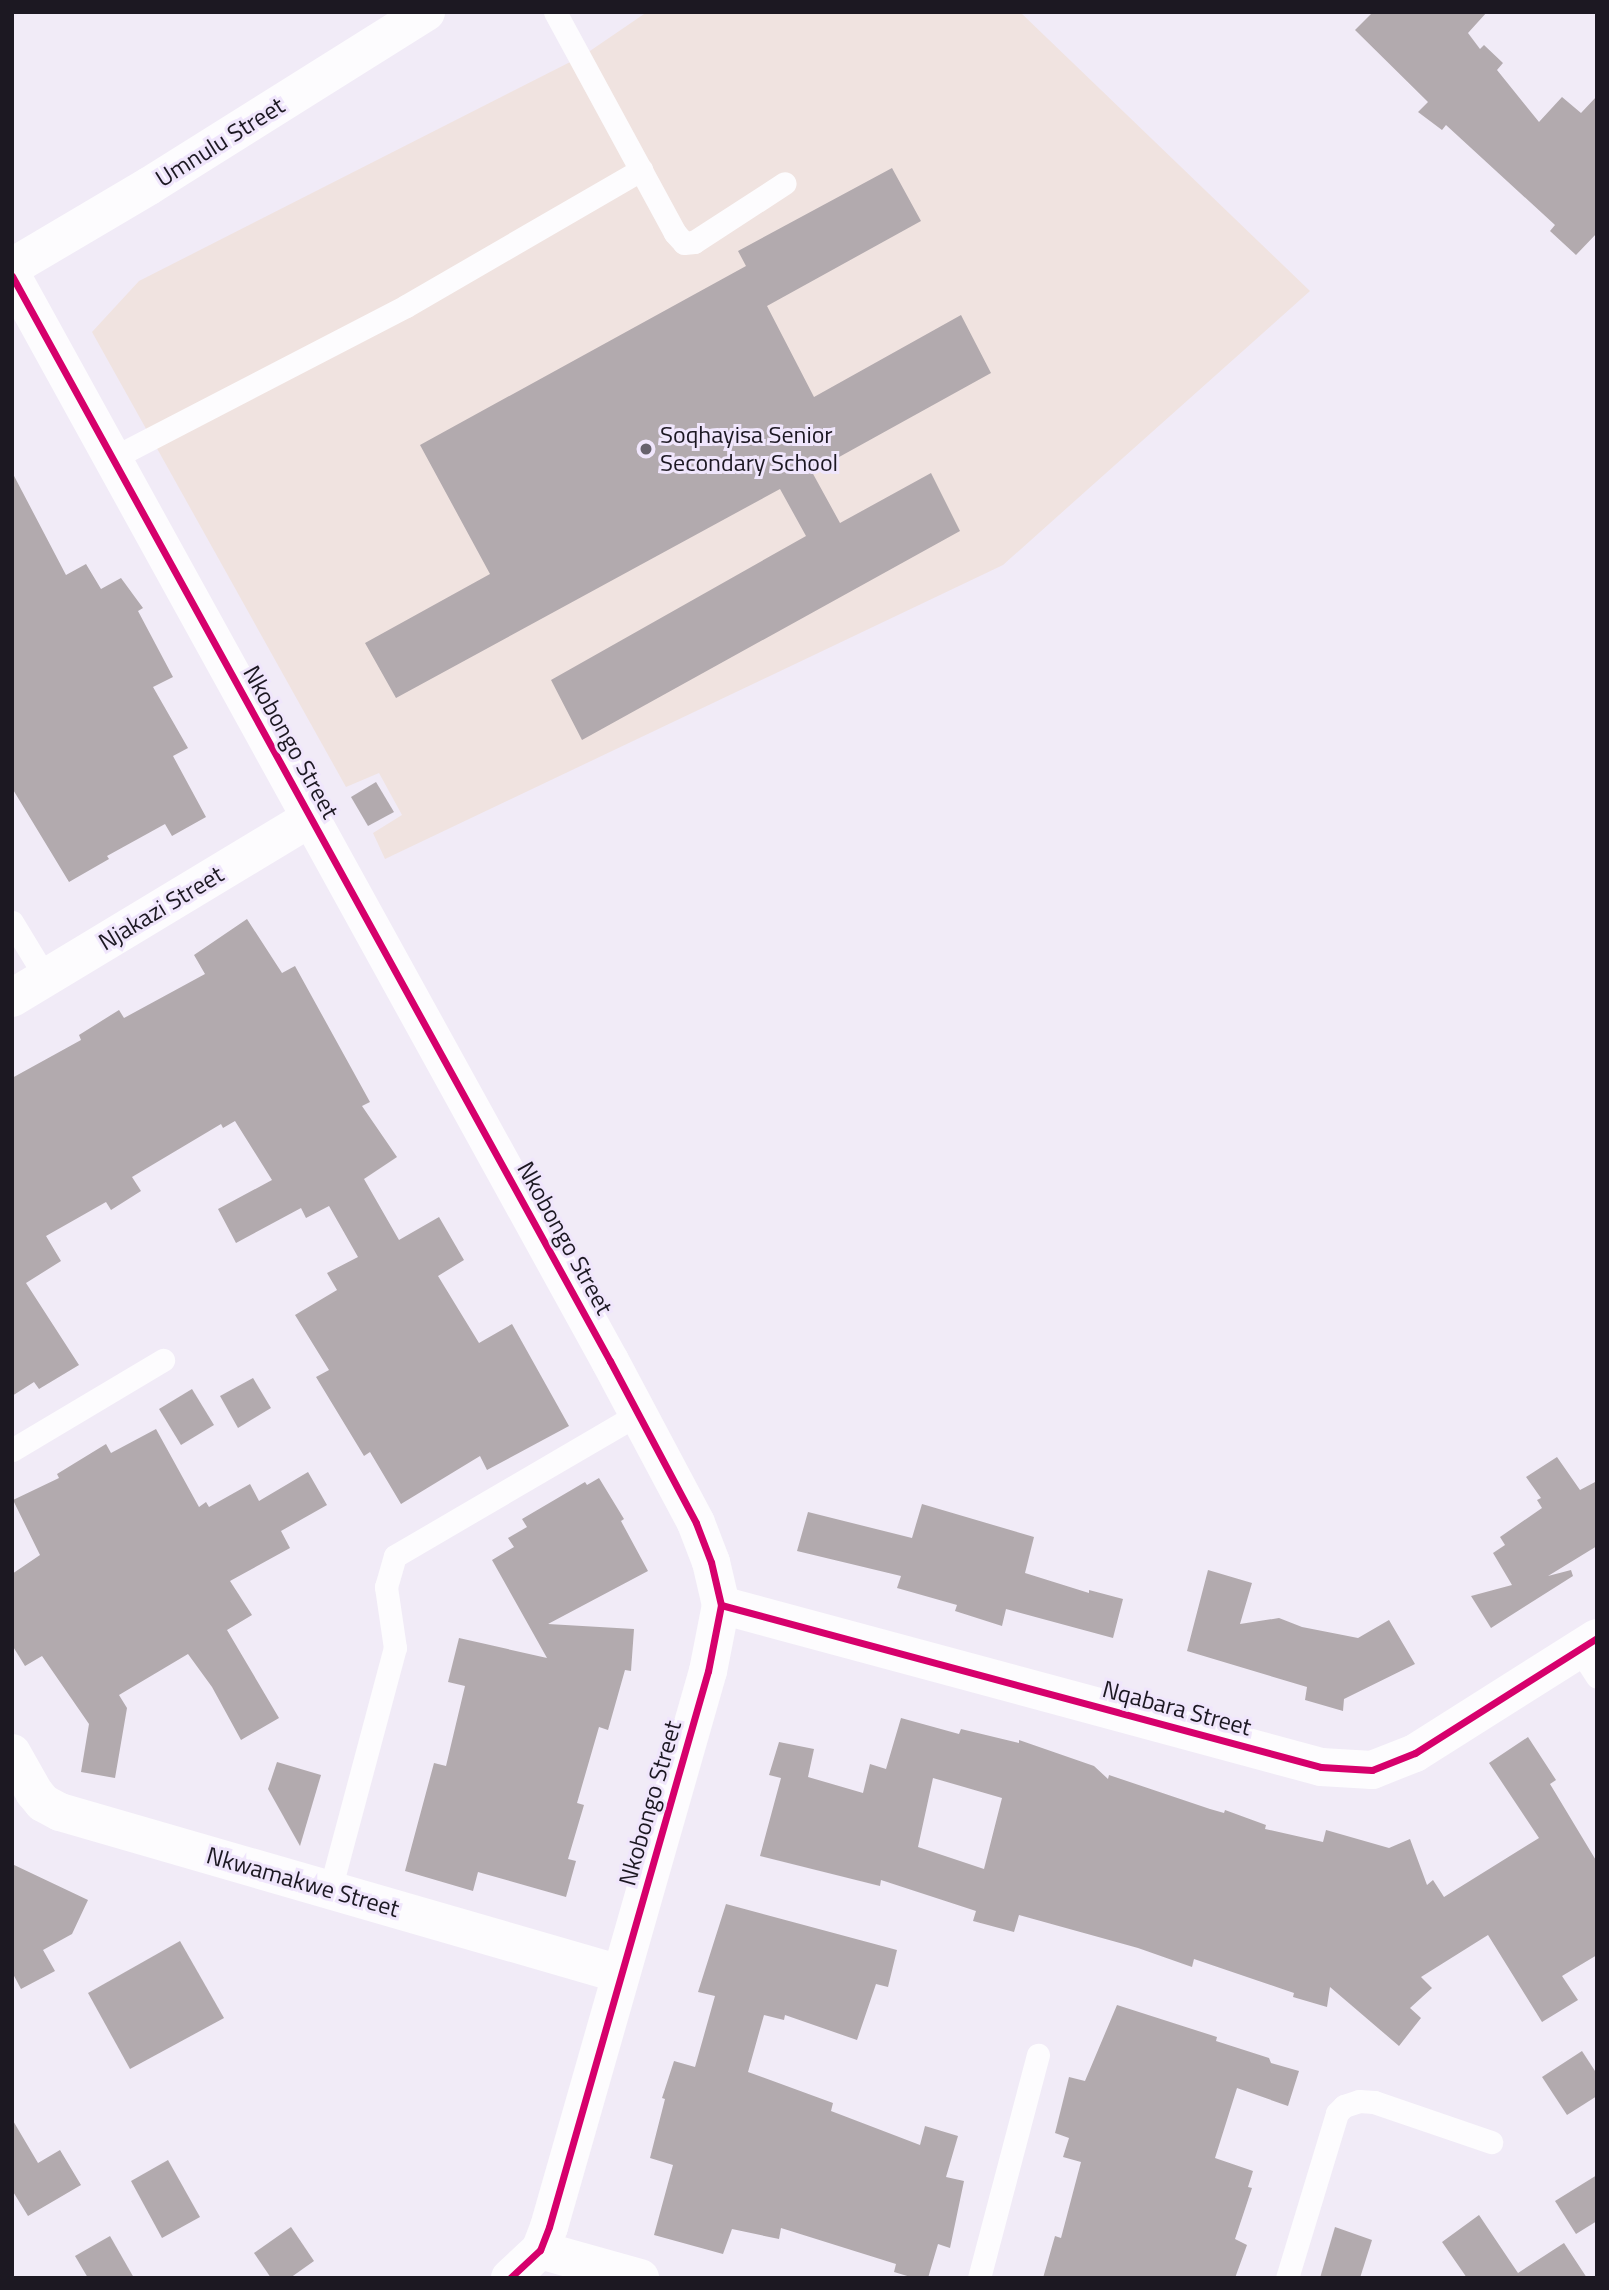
<!DOCTYPE html>
<style>
body{margin:0}
#map{position:relative;width:1609px;height:2290px;overflow:hidden;background:#f1ebf7;font-family:"Titillium Web",sans-serif}
div>[style]{position:absolute}
[style*='--x']{left:calc(var(--x)*1px);top:calc(var(--y)*1px);width:calc(var(--w)*1px);rotate:calc(var(--a)*1deg)}
.education>*{inset:0;background:#f0e3e0}
.building>*{inset:0;background:#b2aaae}
.lane>*{height:23px;margin:-11.5px;padding:0 11.5px;transform-origin:11.5px;border-radius:11.5px;background:#fdfcfe}
.street>*{height:38px;margin:-19px;padding:0 19px;transform-origin:19px;border-radius:19px;background:#fdfcfe}
.secondary>*{height:38px;margin:-19px;padding:0 19px;transform-origin:19px;border-radius:19px;background:#fdfcfe}
.cycleway>*{height:7px;margin:-3.5px;padding:0 3.5px;transform-origin:3.5px;border-radius:3.5px;background:#d6006c}
.dots>*{width:19px;height:19px;translate:-50% -50%;box-sizing:border-box;border:4px solid #f0e6fc;border-radius:50%}
span{translate:-50% -50%;white-space:nowrap;text-align:center;line-height:1.15;-webkit-text-stroke:6px #f0e6fc;paint-order:stroke}
.street-label{font-size:24px;color:#1c1822}
.poi-label{font-size:24px;color:#1c1822}
.left{translate:0 -50%;text-align:left}
.frame{position:absolute;inset:0;border:14px solid #1c1822;pointer-events:none}
</style>
<div id="map">
<div class="education">
<i style="clip-path:polygon(647px 12px,1020px 12px,1310px 291px,1003px 565px,385px 859px,373px 833px,402px 815px,379px 773px,346px 787px,92px 332px,139px 281px,584px 55px)"></i>
</div>
<div class="building">
<i style="clip-path:polygon(1373px 12px,1487px 12px,1468px 33px,1480px 49px,1484px 45px,1503px 63px,1497px 70px,1539px 122px,1562px 97px,1581px 113px,1597px 96px,1597px 233px,1576px 255px,1550px 231px,1555px 225px,1446px 125px,1442px 130px,1418px 112px,1428px 102px,1355px 30px)"></i>
<i style="clip-path:polygon(892px 168px,921px 221px,767px 306px,814px 397px,961px 315px,991px 373px,812px 472px,840px 523px,931px 473px,960px 531px,582px 740px,551px 680px,806px 536px,780px 489px,396px 698px,365px 643px,490px 574px,420px 445px,746px 266px,738px 251px)"></i>
<i style="clip-path:polygon(12px 472px,66px 575px,86px 564px,101px 589px,121px 578px,143px 608px,138px 611px,173px 677px,153px 687px,188px 748px,173px 756px,206px 817px,172px 836px,165px 824px,107px 856px,109px 859px,69px 882px,12px 788px)"></i>
<i style="clip-path:polygon(376px 782px,394px 812px,368px 826px,351px 797px)"></i>
<i style="clip-path:polygon(247px 919px,282px 973px,295px 966px,370px 1102px,362px 1106px,397px 1157px,364px 1179px,399px 1240px,439px 1217px,464px 1260px,438px 1276px,479px 1343px,512px 1324px,569px 1426px,487px 1470px,480px 1456px,401px 1504px,370px 1452px,364px 1456px,316px 1377px,329px 1370px,295px 1315px,337px 1290px,327px 1273px,358px 1257px,329px 1206px,306px 1218px,301px 1208px,236px 1243px,218px 1209px,272px 1180px,235px 1121px,223px 1128px,221px 1124px,132px 1177px,141px 1191px,111px 1210px,106px 1202px,46px 1236px,61px 1261px,26px 1283px,79px 1365px,39px 1389px,34px 1382px,12px 1396px,12px 1078px,81px 1040px,79px 1035px,119px 1010px,124px 1018px,205px 974px,194px 955px)"></i>
<i style="clip-path:polygon(253px 1378px,271px 1408px,238px 1428px,220px 1396px)"></i>
<i style="clip-path:polygon(192px 1389px,214px 1425px,181px 1445px,159px 1409px)"></i>
<i style="clip-path:polygon(156px 1429px,199px 1507px,206px 1502px,209px 1507px,250px 1484px,259px 1501px,308px 1472px,327px 1505px,281px 1531px,290px 1548px,230px 1581px,252px 1615px,227px 1630px,279px 1718px,241px 1740px,212px 1687px,188px 1654px,119px 1695px,127px 1708px,115px 1778px,81px 1772px,89px 1724px,42px 1656px,25px 1666px,12px 1645px,12px 1574px,40px 1555px,13px 1500px,59px 1478px,57px 1474px,106px 1444px,111px 1453px)"></i>
<i style="clip-path:polygon(1557px 1457px,1580px 1490px,1597px 1481px,1597px 1546px,1548px 1576px,1571px 1570px,1573px 1576px,1491px 1628px,1471px 1596px,1512px 1585px,1493px 1553px,1505px 1545px,1500px 1537px,1542px 1508px,1537px 1500px,1541px 1498px,1526px 1477px)"></i>
<i style="clip-path:polygon(599px 1478px,624px 1519px,621px 1521px,648px 1571px,548px 1624px,634px 1629px,631px 1671px,625px 1670px,608px 1730px,599px 1727px,577px 1803px,584px 1805px,568px 1859px,576px 1861px,566px 1897px,478px 1872px,473px 1891px,405px 1871px,434px 1763px,446px 1766px,465px 1686px,448px 1682px,459px 1638px,547px 1658px,492px 1560px,514px 1547px,508px 1538px,527px 1527px,522px 1519px,585px 1482px,587px 1485px)"></i>
<i style="clip-path:polygon(922px 1504px,1034px 1537px,1025px 1573px,1089px 1593px,1089px 1590px,1123px 1599px,1113px 1638px,1006px 1609px,1002px 1626px,955px 1611px,957px 1605px,897px 1588px,901px 1576px,797px 1551px,808px 1512px,912px 1538px)"></i>
<i style="clip-path:polygon(1208px 1570px,1252px 1583px,1240px 1624px,1279px 1618px,1302px 1627px,1358px 1638px,1389px 1620px,1415px 1664px,1344px 1699px,1343px 1711px,1305px 1700px,1307px 1687px,1187px 1651px)"></i>
<i style="clip-path:polygon(evenodd,901px 1718px,959px 1734px,961px 1729px,1019px 1743px,1019px 1740px,1094px 1766px,1108px 1779px,1109px 1775px,1210px 1809px,1224px 1813px,1225px 1810px,1266px 1825px,1265px 1829px,1323px 1842px,1326px 1830px,1389px 1848px,1410px 1839px,1427px 1885px,1433px 1880px,1444px 1897px,1539px 1838px,1489px 1763px,1528px 1737px,1556px 1780px,1550px 1784px,1597px 1862px,1597px 1955px,1562px 1976px,1578px 2000px,1542px 2022px,1488px 1935px,1421px 1977px,1432px 1988px,1410px 2008px,1421px 2018px,1399px 2046px,1330px 1987px,1327px 2007px,1293px 1997px,1294px 1993px,1194px 1959px,1192px 1967px,1138px 1948px,1019px 1915px,1014px 1932px,973px 1921px,976px 1911px,881px 1880px,880px 1886px,760px 1856px,781px 1778px,769px 1775px,779px 1742px,814px 1749px,808px 1777px,863px 1793px,870px 1764px,886px 1769px,901px 1718px,933px 1778px,1002px 1798px,984px 1869px,918px 1847px,933px 1778px)"></i>
<i style="clip-path:polygon(277px 1762px,321px 1775px,300px 1846px,268px 1789px)"></i>
<i style="clip-path:polygon(12px 1864px,88px 1900px,72px 1934px,43px 1950px,55px 1971px,21px 1989px,12px 1972px)"></i>
<i style="clip-path:polygon(726px 1904px,897px 1950px,888px 1987px,876px 1984px,857px 2040px,785px 2015px,784px 2020px,764px 2015px,748px 2072px,833px 2103px,831px 2111px,920px 2145px,925px 2126px,958px 2136px,946px 2177px,964px 2181px,950px 2248px,938px 2244px,928px 2278px,914px 2278px,894px 2272px,896px 2264px,781px 2228px,779px 2239px,732px 2229px,723px 2254px,654px 2235px,673px 2165px,650px 2158px,665px 2099px,662px 2098px,674px 2061px,695px 2067px,715px 1996px,698px 1992px)"></i>
<i style="clip-path:polygon(180px 1941px,224px 2018px,130px 2069px,88px 1993px)"></i>
<i style="clip-path:polygon(1117px 2005px,1217px 2037px,1216px 2041px,1269px 2058px,1271px 2063px,1299px 2071px,1288px 2106px,1237px 2088px,1215px 2158px,1253px 2171px,1248px 2187px,1252px 2188px,1235px 2239px,1247px 2245px,1235px 2278px,1043px 2278px,1055px 2236px,1061px 2238px,1081px 2162px,1063px 2157px,1069px 2138px,1055px 2133px,1069px 2077px,1085px 2081px)"></i>
<i style="clip-path:polygon(1582px 2051px,1597px 2074px,1597px 2096px,1567px 2115px,1542px 2077px)"></i>
<i style="clip-path:polygon(12px 2119px,38px 2163px,60px 2150px,81px 2185px,28px 2216px,12px 2190px)"></i>
<i style="clip-path:polygon(168px 2160px,200px 2217px,162px 2238px,131px 2181px)"></i>
<i style="clip-path:polygon(1597px 2175px,1597px 2221px,1576px 2234px,1555px 2201px)"></i>
<i style="clip-path:polygon(1479px 2215px,1518px 2273px,1564px 2243px,1587px 2278px,1467px 2278px,1442px 2242px)"></i>
<i style="clip-path:polygon(291px 2227px,314px 2261px,290px 2278px,271px 2278px,254px 2253px)"></i>
<i style="clip-path:polygon(1335px 2227px,1372px 2240px,1360px 2278px,1320px 2278px)"></i>
<i style="clip-path:polygon(110px 2236px,134px 2278px,88px 2278px,75px 2256px)"></i>
</div>
<div class="lane">
<i style="--x:555;--y:12;--w:251;--a:61.5"></i>
<i style="--x:675;--y:233;--w:13;--a:48"></i>
<i style="--x:684;--y:243;--w:10;--a:-6"></i>
<i style="--x:694;--y:242;--w:108;--a:-33"></i>
<i style="--x:113;--y:458;--w:330;--a:-27.4"></i>
<i style="--x:406;--y:306;--w:272;--a:-30.1"></i>
<i style="--x:12;--y:922;--w:66;--a:58.7"></i>
<i style="--x:12;--y:1450;--w:176;--a:-30.8"></i>
<i style="--x:1579;--y:1649;--w:33;--a:57"></i>
<i style="--x:330;--y:1890;--w:251;--a:-75"></i>
<i style="--x:395;--y:1648;--w:62;--a:-98.4"></i>
<i style="--x:386;--y:1587;--w:32;--a:-74"></i>
<i style="--x:395;--y:1556;--w:281;--a:-30.3"></i>
<i style="--x:979;--y:2278;--w:231;--a:-75.2"></i>
<i style="--x:1287;--y:2278;--w:172;--a:-73.1"></i>
<i style="--x:1337;--y:2113;--w:10;--a:-45"></i>
<i style="--x:1344;--y:2106;--w:16;--a:-18"></i>
<i style="--x:1359;--y:2101;--w:15;--a:4"></i>
<i style="--x:1374;--y:2102;--w:124;--a:18.9"></i>
</div>
<div class="street">
<i style="--x:12;--y:276;--w:1239;--a:61.14"></i>
<i style="--x:610;--y:1361;--w:183;--a:62"></i>
<i style="--x:696;--y:1523;--w:42;--a:69"></i>
<i style="--x:711;--y:1562;--w:44;--a:76.9"></i>
<i style="--x:721;--y:1605;--w:67;--a:101.1"></i>
<i style="--x:708;--y:1671;--w:578;--a:105.96"></i>
<i style="--x:549;--y:2227;--w:25;--a:111"></i>
<i style="--x:540;--y:2250;--w:41;--a:137"></i>
<i style="--x:12;--y:998;--w:348;--a:-31.1"></i>
<i style="--x:721;--y:1605;--w:621;--a:15.11"></i>
<i style="--x:1321;--y:1767;--w:51;--a:3.4"></i>
<i style="--x:1372;--y:1770;--w:46;--a:-21.6"></i>
<i style="--x:1415;--y:1753;--w:215;--a:-32.3"></i>
<i style="--x:12;--y:1753;--w:45;--a:60.6"></i>
<i style="--x:34;--y:1792;--w:14;--a:51"></i>
<i style="--x:43;--y:1803;--w:19;--a:28"></i>
<i style="--x:60;--y:1812;--w:583;--a:16.13"></i>
<i style="--x:540;--y:2250;--w:104;--a:15.6"></i>
</div>
<div class="secondary">
<i style="--x:12;--y:267;--w:159;--a:-30.6"></i>
<i style="--x:149;--y:186;--w:327;--a:-32.1"></i>
</div>
<div class="cycleway">
<i style="--x:12;--y:276;--w:1239;--a:61.14"></i>
<i style="--x:610;--y:1361;--w:183;--a:62"></i>
<i style="--x:696;--y:1523;--w:42;--a:69"></i>
<i style="--x:711;--y:1562;--w:44;--a:76.9"></i>
<i style="--x:721;--y:1605;--w:67;--a:101.1"></i>
<i style="--x:708;--y:1671;--w:578;--a:105.96"></i>
<i style="--x:549;--y:2227;--w:25;--a:111"></i>
<i style="--x:540;--y:2250;--w:41;--a:137"></i>
<i style="--x:721;--y:1605;--w:621;--a:15.11"></i>
<i style="--x:1321;--y:1767;--w:51;--a:3.4"></i>
<i style="--x:1372;--y:1770;--w:46;--a:-21.6"></i>
<i style="--x:1415;--y:1753;--w:215;--a:-32.3"></i>
</div>
<div class="dots">
<i style="left:646px;top:449px;background:#67626d"></i>
</div>
<div class="street-label">
<span style="left:220px;top:142px;rotate:-32deg">Umnulu Street</span>
<span style="left:291px;top:742px;rotate:61deg">Nkobongo Street</span>
<span style="left:161px;top:908px;rotate:-31deg">Njakazi Street</span>
<span style="left:565px;top:1238px;rotate:61deg">Nkobongo Street</span>
<span style="left:1177px;top:1708px;rotate:15deg">Nqabara Street</span>
<span style="left:650px;top:1803px;rotate:-74deg">Nkobongo Street</span>
<span style="left:303px;top:1882px;rotate:16deg">Nkwamakwe Street</span>
</div>
<div class="poi-label">
<span class="left" style="left:660px;top:449px">Soqhayisa Senior<br>Secondary School</span>
</div>
<div class="frame"></div>
</div>
